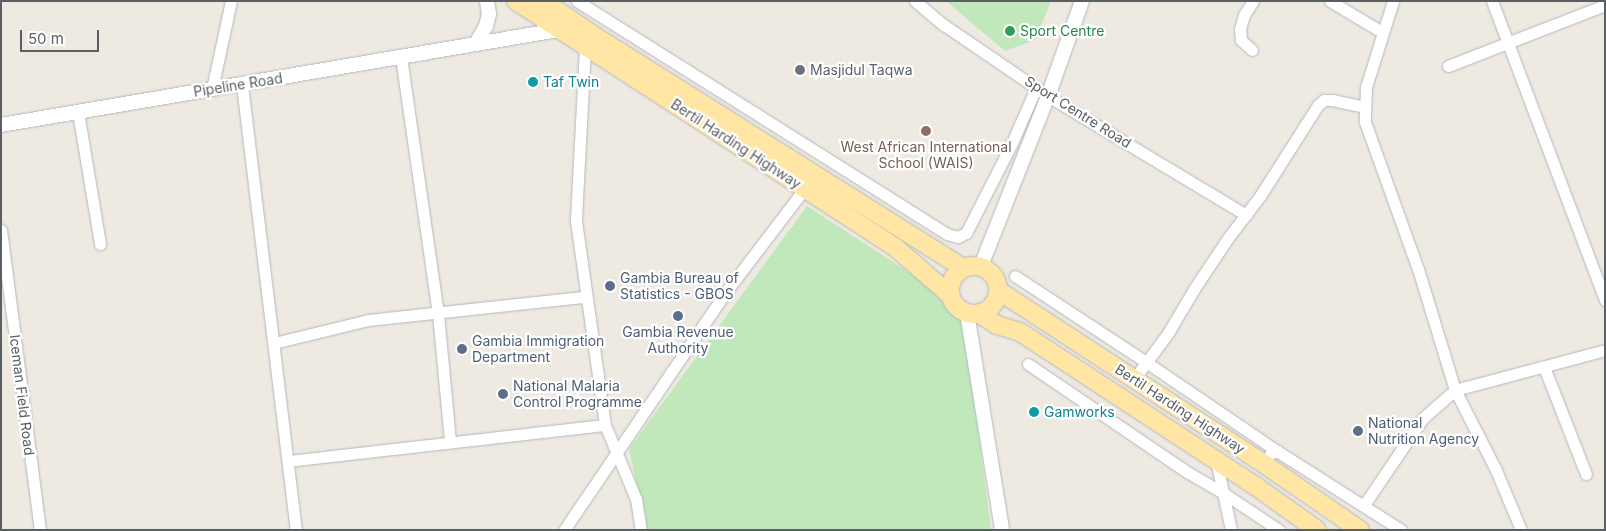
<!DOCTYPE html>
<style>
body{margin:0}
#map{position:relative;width:1606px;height:531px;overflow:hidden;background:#eee9e1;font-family:Inter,sans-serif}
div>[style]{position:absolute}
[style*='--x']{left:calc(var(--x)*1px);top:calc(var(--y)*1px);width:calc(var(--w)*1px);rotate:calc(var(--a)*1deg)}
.green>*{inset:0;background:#c0e8bb}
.roads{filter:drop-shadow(0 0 1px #b4b8bd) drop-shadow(0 0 1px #b4b8bd)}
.minor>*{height:11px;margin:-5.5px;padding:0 5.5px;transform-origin:5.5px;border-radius:5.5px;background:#fff}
.tertiary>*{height:14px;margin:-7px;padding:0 7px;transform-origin:7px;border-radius:7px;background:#fff}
.primary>*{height:18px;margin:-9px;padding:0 9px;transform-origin:9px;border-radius:9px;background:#ffe6a5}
.primary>.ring{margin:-9px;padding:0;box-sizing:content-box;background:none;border:18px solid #ffe6a5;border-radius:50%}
.dots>*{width:14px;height:14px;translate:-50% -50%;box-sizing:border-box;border:2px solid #fff;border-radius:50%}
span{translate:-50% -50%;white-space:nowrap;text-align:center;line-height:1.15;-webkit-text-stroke:4.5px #fff;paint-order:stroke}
.leisure-label{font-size:14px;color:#27864d}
.left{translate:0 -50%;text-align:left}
.worship-label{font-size:14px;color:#5b616d}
.culture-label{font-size:14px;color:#0d838f}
.street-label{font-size:14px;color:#5a5f63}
.education-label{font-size:14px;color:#785e54}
.service-label{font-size:14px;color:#4e5e75}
.frame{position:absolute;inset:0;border:2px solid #5a5f63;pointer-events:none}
.scale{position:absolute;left:20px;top:30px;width:79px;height:22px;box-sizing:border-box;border:2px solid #5a5f63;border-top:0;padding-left:6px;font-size:15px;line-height:18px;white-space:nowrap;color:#5a5f63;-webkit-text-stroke:4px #fff;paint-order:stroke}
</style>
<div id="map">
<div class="green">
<i style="clip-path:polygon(946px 1px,1051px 1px,1035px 40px,1005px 51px)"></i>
<i style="clip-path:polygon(807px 206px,962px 307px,991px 530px,647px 530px,629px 449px)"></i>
</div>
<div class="roads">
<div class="minor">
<i style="--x:577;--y:1;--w:437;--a:32.2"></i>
<i style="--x:947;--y:234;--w:11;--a:15"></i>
<i style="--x:958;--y:237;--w:9;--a:-27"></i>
<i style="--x:966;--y:233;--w:99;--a:-62.9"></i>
<i style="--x:1011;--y:145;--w:62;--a:-66.3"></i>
<i style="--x:915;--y:1;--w:38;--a:40"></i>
<i style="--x:944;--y:25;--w:126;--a:34.3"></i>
<i style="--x:1048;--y:96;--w:231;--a:31"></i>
<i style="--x:1330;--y:1;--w:61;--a:30.8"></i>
<i style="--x:1393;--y:1;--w:90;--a:107.4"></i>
<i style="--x:1366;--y:87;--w:35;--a:92"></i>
<i style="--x:1365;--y:122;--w:156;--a:70.2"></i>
<i style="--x:1418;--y:269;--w:127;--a:73"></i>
<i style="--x:1455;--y:390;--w:90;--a:62.9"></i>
<i style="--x:1496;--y:470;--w:65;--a:67.4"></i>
<i style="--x:1492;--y:1;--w:320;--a:69.3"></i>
<i style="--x:585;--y:47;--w:174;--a:93"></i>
<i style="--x:576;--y:221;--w:206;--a:81.9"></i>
<i style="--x:605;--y:425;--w:80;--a:67.3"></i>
<i style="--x:636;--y:499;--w:31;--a:81"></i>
<i style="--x:1252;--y:50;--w:15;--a:-138"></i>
<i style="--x:1241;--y:40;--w:11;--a:-95"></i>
<i style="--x:1240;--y:29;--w:15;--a:-74"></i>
<i style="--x:1244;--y:15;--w:17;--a:-57"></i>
<i style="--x:401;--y:57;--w:260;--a:81.8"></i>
<i style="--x:438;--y:314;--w:129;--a:84.6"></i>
<i style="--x:1448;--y:66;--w:168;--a:-21.2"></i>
<i style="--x:242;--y:85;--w:448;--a:83.1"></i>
<i style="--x:212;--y:89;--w:90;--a:-77.8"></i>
<i style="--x:78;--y:112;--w:134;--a:80.5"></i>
<i style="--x:1;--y:230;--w:303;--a:82.6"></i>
<i style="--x:1015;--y:276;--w:157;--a:33.3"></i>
<i style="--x:1146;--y:362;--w:158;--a:34.2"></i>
<i style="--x:274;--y:343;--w:97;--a:-13.7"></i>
<i style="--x:368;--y:320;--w:218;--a:-6.1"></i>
<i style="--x:1028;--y:364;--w:192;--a:34.2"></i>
<i style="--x:1187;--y:472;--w:44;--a:30.1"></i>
<i style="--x:1225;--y:494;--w:65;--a:33.7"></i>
<i style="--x:1544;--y:367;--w:115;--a:68.6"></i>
<i style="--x:1134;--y:379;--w:57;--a:-53.5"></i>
<i style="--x:1168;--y:333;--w:51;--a:-59.4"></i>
<i style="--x:1194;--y:289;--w:61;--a:-56.3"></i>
<i style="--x:1228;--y:238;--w:53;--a:-52.7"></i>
<i style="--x:1260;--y:196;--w:108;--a:-57.5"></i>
<i style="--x:1318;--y:105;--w:8;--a:-40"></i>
<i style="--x:1324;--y:100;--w:8;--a:0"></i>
<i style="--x:1332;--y:100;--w:33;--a:12"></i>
<i style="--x:1270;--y:454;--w:8;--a:-23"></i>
<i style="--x:1277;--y:451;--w:147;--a:32.5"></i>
<i style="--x:1216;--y:460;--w:72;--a:77.9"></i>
<i style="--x:288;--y:461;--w:319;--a:-6.5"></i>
<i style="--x:1364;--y:505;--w:105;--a:-55.9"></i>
<i style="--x:1423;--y:418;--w:43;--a:-41.2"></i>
<i style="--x:1455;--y:390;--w:155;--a:-14.9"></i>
<i style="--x:564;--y:530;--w:292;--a:-55.8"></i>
<i style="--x:728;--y:289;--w:127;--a:-52.7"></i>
</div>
<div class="tertiary">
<i style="--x:476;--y:44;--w:21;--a:-61"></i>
<i style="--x:486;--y:26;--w:12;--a:-76"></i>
<i style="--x:489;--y:14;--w:13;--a:-99"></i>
<i style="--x:1;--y:125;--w:565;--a:-9.68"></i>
<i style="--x:981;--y:266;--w:183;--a:-68.5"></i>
<i style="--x:1048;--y:96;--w:101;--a:-70.3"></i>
<i style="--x:967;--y:313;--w:220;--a:80.8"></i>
</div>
<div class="primary">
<i style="--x:516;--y:1;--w:453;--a:33"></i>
<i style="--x:896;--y:248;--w:72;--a:41"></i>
<i style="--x:543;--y:1;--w:57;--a:34.2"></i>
<i style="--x:590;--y:33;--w:441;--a:32.2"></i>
<i class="ring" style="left:950px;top:266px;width:30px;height:30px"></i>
<i style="--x:999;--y:291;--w:308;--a:33.1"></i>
<i style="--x:1257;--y:459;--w:125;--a:34.6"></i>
<i style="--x:980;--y:314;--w:20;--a:33"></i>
<i style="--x:997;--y:325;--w:24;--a:17"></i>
<i style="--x:1020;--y:332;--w:280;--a:33.2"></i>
<i style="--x:1254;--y:485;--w:77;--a:35.5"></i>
</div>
</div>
<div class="dots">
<i style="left:1010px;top:31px;background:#2e9e5b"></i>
<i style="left:800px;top:70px;background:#6b7280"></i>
<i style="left:533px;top:82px;background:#0f9aa8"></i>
<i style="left:926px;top:131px;background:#8d6e63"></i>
<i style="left:610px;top:286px;background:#5c6f8a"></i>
<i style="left:678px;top:316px;background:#5c6f8a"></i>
<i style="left:462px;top:349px;background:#5c6f8a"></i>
<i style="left:503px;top:394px;background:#5c6f8a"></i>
<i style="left:1034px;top:412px;background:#0f9aa8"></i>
<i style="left:1358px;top:431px;background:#5c6f8a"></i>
</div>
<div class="leisure-label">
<span class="left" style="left:1020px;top:31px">Sport Centre</span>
</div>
<div class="worship-label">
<span class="left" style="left:810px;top:70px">Masjidul Taqwa</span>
</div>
<div class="culture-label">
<span class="left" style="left:543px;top:82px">Taf Twin</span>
<span class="left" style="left:1044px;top:412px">Gamworks</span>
</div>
<div class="street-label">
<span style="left:238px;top:85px;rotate:-9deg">Pipeline Road</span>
<span style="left:1078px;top:112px;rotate:32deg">Sport Centre Road</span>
<span style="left:736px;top:144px;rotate:33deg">Bertil Harding Highway</span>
<span style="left:22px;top:395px;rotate:83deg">Iceman Field Road</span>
<span style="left:1180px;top:409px;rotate:33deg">Bertil Harding Highway</span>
</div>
<div class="education-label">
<span style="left:926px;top:155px">West African International<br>School (WAIS)</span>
</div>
<div class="service-label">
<span class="left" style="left:620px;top:286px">Gambia Bureau of<br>Statistics - GBOS</span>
<span style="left:678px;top:340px">Gambia Revenue<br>Authority</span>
<span class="left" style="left:472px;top:349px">Gambia Immigration<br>Department</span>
<span class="left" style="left:513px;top:394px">National Malaria<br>Control Programme</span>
<span class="left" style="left:1368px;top:431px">National<br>Nutrition Agency</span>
</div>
<div class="frame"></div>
<div class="scale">50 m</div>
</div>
